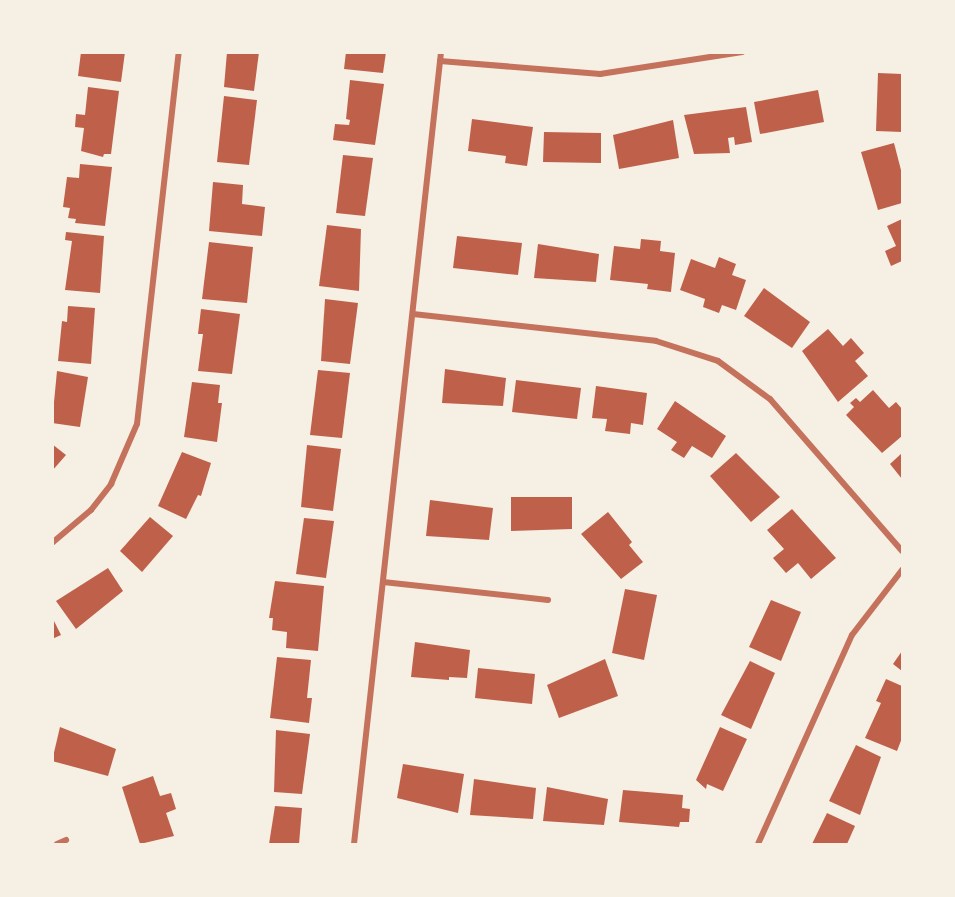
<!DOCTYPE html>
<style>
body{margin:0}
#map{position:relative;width:955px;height:897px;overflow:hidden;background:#f6efe4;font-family:Cabin,sans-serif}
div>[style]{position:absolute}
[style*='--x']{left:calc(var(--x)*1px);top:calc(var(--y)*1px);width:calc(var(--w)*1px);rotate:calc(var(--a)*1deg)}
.building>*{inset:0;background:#bf614a}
.minor>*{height:6px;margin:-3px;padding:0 3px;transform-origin:3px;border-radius:3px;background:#c5725c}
span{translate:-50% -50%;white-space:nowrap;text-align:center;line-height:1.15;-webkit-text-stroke:4.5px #f6efe4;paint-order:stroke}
.frame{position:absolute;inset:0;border:54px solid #f6efe4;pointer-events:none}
</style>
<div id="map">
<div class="building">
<i style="clip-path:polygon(81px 52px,125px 52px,121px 82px,78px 76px)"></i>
<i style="clip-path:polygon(227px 52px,259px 52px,254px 91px,224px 87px)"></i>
<i style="clip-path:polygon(346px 52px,386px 52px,383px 73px,344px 69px)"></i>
<i style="clip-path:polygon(878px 73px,902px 74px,902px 132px,876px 131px)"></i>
<i style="clip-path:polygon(350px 80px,384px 84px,375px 145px,333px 140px,335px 124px,349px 125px,350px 120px,346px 119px)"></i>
<i style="clip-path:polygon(88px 87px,119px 91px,111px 154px,104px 154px,103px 157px,81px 151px,84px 128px,75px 127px,76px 114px,85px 115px)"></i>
<i style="clip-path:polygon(818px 90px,824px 122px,760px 134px,754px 102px)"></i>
<i style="clip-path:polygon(224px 96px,257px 100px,249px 165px,217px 162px)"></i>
<i style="clip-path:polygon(746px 107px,752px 142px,735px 145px,734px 137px,728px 138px,730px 153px,694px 154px,684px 115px)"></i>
<i style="clip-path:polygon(472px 119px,533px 127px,527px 166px,505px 163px,506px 156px,468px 151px)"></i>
<i style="clip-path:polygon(673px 120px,679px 158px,619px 169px,613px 135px)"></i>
<i style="clip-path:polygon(544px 132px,601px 133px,601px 163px,543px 162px)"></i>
<i style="clip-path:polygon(894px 143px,902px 174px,902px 203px,878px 210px,861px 152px)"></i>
<i style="clip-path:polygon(343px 155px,373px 158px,365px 216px,336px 213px)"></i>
<i style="clip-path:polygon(80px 164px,112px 167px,105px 226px,75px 223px,76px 219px,68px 218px,70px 208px,63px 207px,67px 177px,79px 178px)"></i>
<i style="clip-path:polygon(213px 182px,243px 185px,242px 204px,265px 207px,262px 236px,209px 231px)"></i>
<i style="clip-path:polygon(902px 219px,902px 261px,891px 266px,885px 251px,896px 246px,887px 226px)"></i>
<i style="clip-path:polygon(327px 225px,361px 229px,359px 291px,319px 286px)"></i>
<i style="clip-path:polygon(66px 232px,104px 236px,100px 293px,65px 290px,72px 241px,65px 240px)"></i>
<i style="clip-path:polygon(457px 236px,522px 243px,518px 275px,453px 268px)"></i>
<i style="clip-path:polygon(641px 239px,661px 241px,660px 251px,675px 253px,671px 292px,647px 289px,648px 284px,610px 280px,614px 246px,640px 249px)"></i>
<i style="clip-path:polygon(209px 242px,253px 247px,247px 303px,202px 299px)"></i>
<i style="clip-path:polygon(538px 244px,599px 254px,596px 282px,534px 278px)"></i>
<i style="clip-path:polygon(719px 257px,736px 264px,732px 275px,746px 280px,736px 310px,722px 305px,719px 313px,703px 307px,705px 299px,680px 290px,691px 259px,715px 268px)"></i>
<i style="clip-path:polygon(764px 288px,810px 322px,792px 348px,744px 316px)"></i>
<i style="clip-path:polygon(325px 299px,358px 303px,350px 364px,321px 361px)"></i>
<i style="clip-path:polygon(68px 306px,95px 308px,91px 364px,58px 361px,62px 321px,67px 322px)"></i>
<i style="clip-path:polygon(201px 309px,240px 314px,232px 374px,198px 371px,203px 334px,198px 334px)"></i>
<i style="clip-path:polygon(828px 329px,843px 346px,851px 338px,864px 353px,855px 361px,868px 376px,838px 402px,802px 351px)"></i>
<i style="clip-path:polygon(445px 369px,506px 378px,503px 406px,442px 403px)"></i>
<i style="clip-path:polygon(318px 370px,350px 373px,342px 438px,310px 435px)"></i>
<i style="clip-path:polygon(57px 371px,88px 377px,80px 427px,52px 423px)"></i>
<i style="clip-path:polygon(516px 380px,581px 388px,577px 419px,512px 412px)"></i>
<i style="clip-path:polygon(192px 382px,220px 385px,218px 403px,222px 403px,217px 442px,184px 437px)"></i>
<i style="clip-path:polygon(596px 386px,647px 393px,643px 425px,631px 423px,630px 434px,605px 431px,607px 419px,592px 418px)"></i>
<i style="clip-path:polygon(873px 390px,889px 408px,896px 402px,902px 409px,902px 436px,882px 453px,846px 415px,854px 407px,850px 403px,856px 398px,860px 402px)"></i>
<i style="clip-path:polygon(675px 401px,726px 436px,712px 458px,692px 446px,684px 458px,671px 450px,677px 442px,657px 429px)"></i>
<i style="clip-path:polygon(52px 444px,66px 455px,52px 471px)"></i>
<i style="clip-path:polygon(307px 445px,341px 449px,333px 511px,301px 507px)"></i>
<i style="clip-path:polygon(182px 452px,211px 463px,201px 496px,198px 495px,186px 519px,158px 506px)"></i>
<i style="clip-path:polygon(736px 453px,780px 497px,751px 522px,710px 476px)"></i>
<i style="clip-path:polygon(902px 453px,902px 479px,890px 464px)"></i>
<i style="clip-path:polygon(511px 497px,572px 497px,572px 529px,511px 531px)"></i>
<i style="clip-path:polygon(430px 500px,493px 508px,489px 540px,426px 536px)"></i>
<i style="clip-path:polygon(792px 509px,836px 558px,811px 579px,798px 563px,786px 573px,773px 558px,784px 549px,767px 530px)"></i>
<i style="clip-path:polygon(608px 512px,632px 542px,629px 545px,643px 562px,621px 579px,581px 534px)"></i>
<i style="clip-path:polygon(150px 517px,173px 536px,142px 572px,120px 551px)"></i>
<i style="clip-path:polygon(304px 518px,334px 521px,326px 578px,296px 574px)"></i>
<i style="clip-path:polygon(108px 568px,123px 591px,76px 629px,56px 601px)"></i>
<i style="clip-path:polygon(275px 581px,324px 586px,318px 651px,286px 648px,287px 632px,272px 630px,273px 618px,269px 618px)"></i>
<i style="clip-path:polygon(625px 589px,657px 595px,644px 660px,612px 653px)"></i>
<i style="clip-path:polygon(771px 600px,801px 612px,781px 661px,749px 647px)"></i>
<i style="clip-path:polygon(52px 617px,61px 635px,52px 639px)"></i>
<i style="clip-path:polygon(415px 642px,470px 650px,467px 678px,449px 677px,449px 680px,411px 677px)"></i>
<i style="clip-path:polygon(902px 651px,902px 671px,893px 664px)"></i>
<i style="clip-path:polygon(277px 657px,311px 660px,307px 698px,312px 698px,309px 723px,270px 718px)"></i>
<i style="clip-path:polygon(605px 659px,618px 696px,559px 718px,547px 685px)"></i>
<i style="clip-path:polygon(750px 661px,775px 673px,751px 729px,721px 715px)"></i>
<i style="clip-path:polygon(478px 668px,535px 674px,532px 704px,475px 698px)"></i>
<i style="clip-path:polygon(886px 679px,902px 686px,902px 738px,897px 751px,865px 738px,881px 703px,876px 701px)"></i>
<i style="clip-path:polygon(60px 727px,116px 749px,108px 776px,52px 761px)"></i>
<i style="clip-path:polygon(720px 727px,747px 739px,723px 791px,707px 784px,706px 789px,696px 780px)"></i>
<i style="clip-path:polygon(276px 730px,310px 734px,302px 794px,274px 792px)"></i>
<i style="clip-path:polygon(856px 745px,881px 757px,860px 815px,829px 801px)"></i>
<i style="clip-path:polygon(403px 764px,464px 774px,458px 813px,397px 798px)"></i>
<i style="clip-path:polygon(153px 776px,160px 796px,171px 793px,176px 809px,166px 813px,174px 836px,140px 844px,122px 787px)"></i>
<i style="clip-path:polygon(474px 779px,536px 788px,533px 819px,470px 815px)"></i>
<i style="clip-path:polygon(547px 787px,608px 799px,604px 825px,543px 821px)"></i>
<i style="clip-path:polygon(623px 790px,683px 795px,682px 808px,690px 809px,689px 822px,680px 822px,679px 827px,619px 822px)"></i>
<i style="clip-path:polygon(275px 806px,302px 808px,299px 844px,269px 844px)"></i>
<i style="clip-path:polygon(827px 813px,855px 826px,847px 844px,812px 844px)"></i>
</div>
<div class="minor">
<i style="--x:440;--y:61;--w:161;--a:4.6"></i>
<i style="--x:600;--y:74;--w:144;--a:-8.8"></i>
<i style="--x:413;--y:314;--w:244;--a:6.3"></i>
<i style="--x:656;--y:341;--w:65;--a:17.9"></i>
<i style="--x:718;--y:361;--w:64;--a:36.2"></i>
<i style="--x:770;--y:399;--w:201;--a:49"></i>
<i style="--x:52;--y:543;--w:51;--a:-40.2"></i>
<i style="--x:91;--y:510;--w:33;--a:-52"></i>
<i style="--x:111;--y:484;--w:65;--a:-66.6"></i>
<i style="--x:137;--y:424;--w:374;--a:-83.6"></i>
<i style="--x:383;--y:582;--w:166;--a:6.2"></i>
<i style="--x:57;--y:844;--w:10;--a:-24"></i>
<i style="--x:354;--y:844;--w:797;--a:-83.73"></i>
<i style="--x:758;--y:844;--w:229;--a:-65.8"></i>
<i style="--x:852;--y:635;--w:82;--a:-52.4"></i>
</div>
<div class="frame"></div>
</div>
